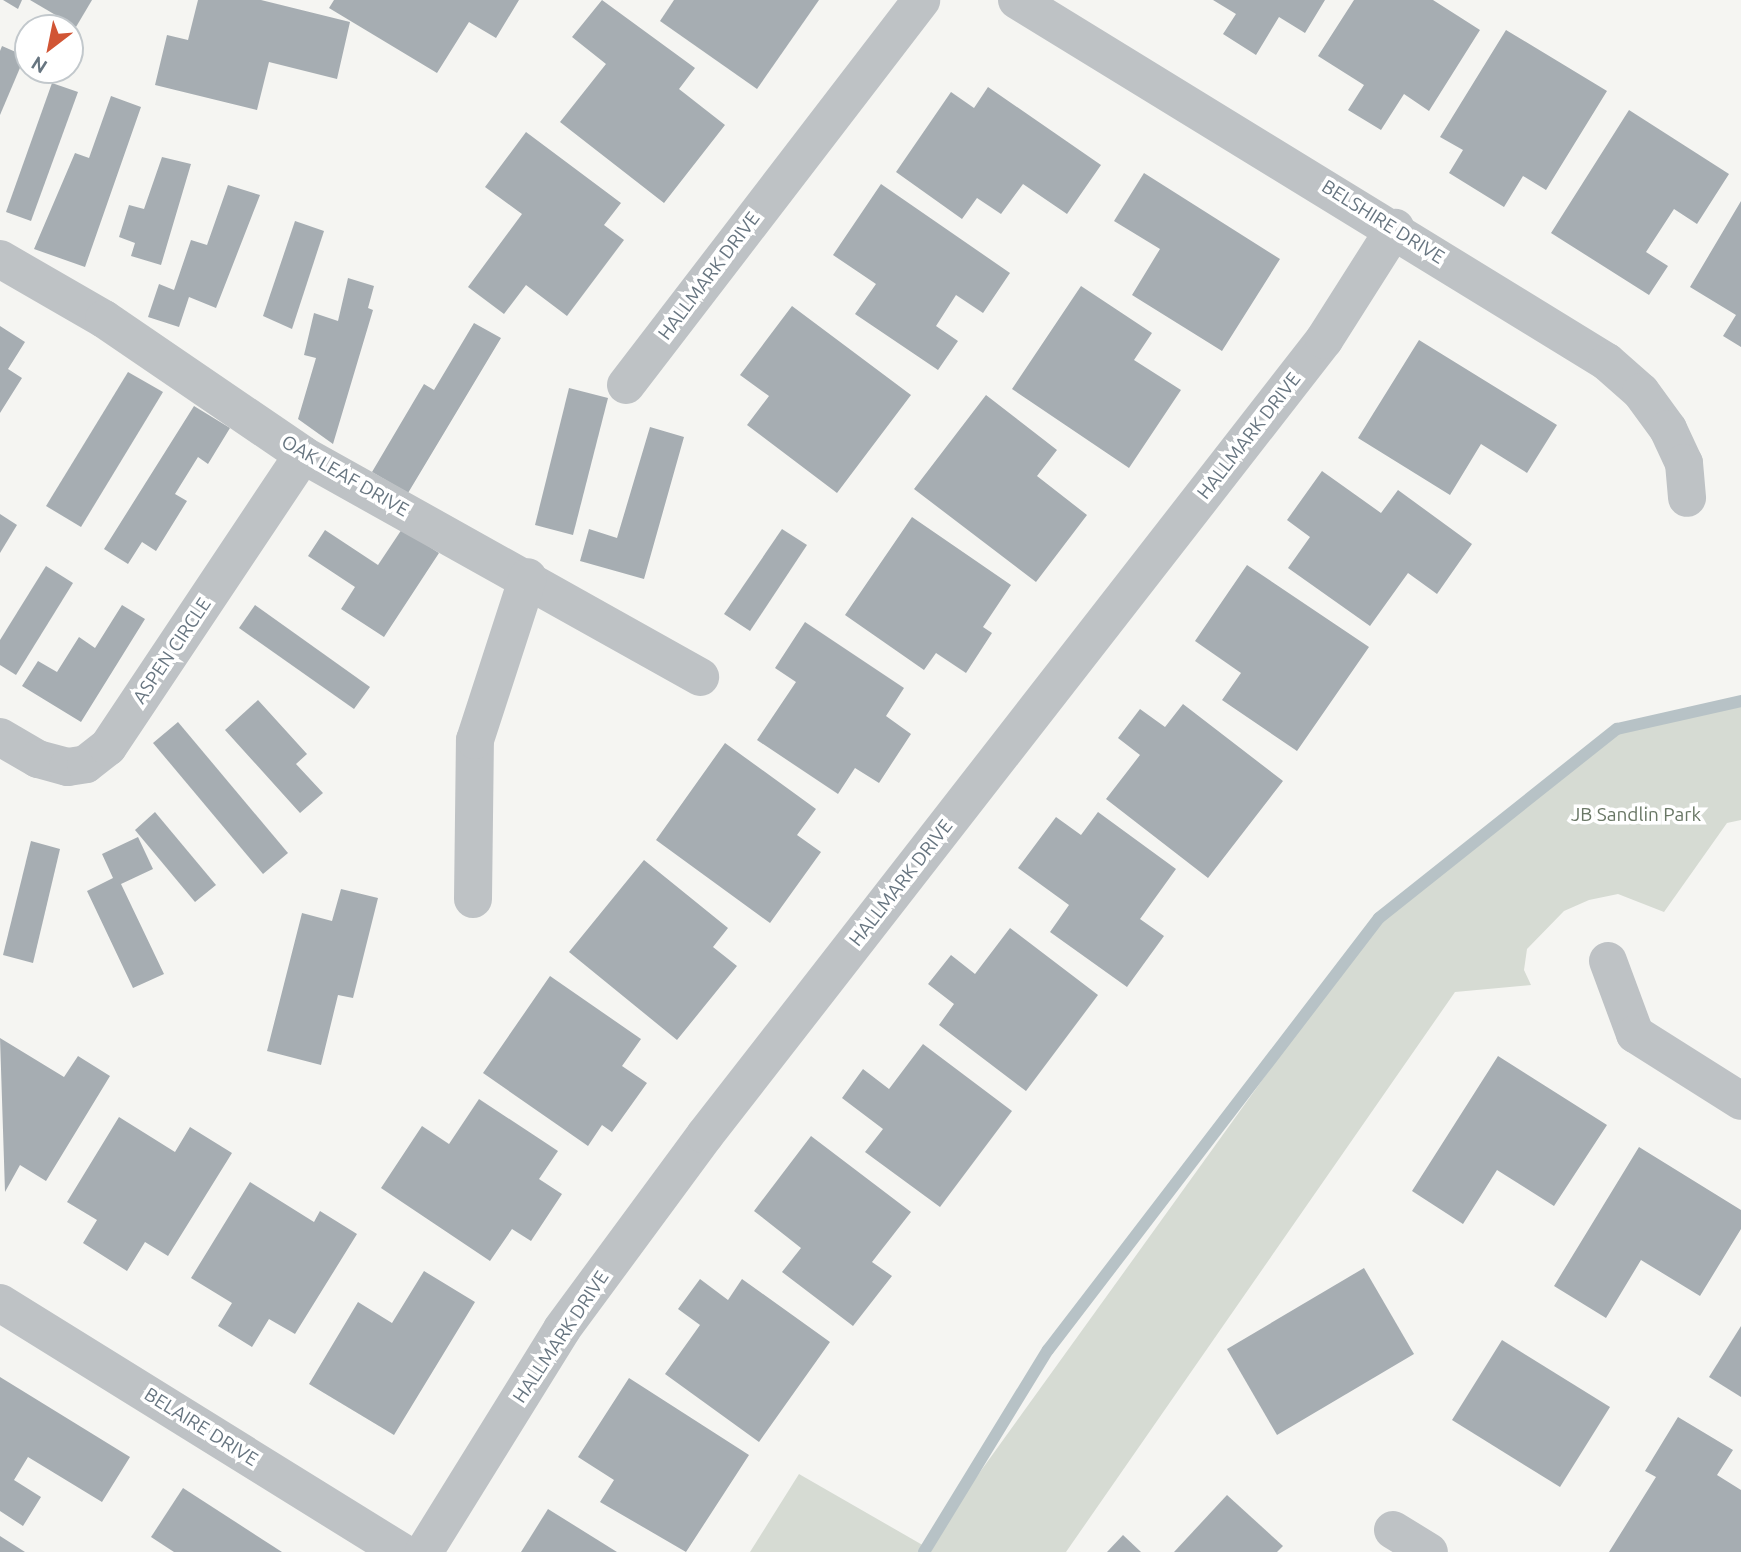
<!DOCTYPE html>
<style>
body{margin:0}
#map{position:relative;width:1741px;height:1552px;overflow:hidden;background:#f5f5f2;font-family:Ubuntu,sans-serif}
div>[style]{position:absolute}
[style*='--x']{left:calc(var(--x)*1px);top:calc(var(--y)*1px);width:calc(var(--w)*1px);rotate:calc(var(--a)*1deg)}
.green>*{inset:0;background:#d6dbd3}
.stream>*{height:12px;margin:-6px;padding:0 6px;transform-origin:6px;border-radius:6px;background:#b7c2c6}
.building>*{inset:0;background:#a6adb2}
.minor>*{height:38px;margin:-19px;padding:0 19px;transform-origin:19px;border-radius:19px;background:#bec2c5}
span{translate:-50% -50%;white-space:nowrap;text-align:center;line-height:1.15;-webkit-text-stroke:7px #fff;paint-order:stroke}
.street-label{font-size:19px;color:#677580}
.park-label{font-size:19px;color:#697765}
.north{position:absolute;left:14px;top:14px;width:70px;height:70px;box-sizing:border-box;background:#fff;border:2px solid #c2c8cc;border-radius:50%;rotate:212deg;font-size:19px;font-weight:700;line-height:28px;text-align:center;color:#677580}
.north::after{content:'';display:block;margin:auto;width:24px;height:32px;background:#d15535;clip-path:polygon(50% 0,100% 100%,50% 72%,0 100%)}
</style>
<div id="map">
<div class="green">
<i style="clip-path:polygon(1741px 700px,1741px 820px,1727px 823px,1664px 912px,1618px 894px,1589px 900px,1564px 911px,1527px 949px,1524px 970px,1531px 985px,1455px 992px,1066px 1552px,750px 1552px,799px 1474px,926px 1547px,1379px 918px,1617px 729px)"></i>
</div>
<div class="stream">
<i style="--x:924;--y:1552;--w:237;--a:-58.5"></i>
<i style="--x:1048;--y:1350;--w:544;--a:-52.54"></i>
<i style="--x:1379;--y:918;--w:304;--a:-38.5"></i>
<i style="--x:1617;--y:729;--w:127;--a:-12.7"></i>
</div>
<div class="building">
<i style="clip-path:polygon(3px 0,22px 0,18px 9px)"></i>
<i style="clip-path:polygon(30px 0,92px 0,76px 27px)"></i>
<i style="clip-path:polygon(198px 0,261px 0,350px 22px,337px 79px,269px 62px,257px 110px,155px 85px,167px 35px,188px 40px)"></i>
<i style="clip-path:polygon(334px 0,519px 0,496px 38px,469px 22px,437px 73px,329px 8px)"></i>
<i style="clip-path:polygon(602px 0,695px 68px,679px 89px,725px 125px,664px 203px,560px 122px,606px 64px,572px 37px)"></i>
<i style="clip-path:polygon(674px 0,819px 0,757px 89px,660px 21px)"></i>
<i style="clip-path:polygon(1213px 0,1325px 0,1305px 33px,1279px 17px,1256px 55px,1223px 34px,1236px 14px)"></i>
<i style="clip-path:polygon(1354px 0,1433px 0,1480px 30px,1429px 111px,1404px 94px,1381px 130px,1348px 110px,1364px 85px,1318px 56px)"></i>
<i style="clip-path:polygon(1506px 30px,1607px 91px,1546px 190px,1523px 176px,1504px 207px,1449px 173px,1463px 150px,1440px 137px)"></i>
<i style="clip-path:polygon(2px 46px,25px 56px,0 115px,0 51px)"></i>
<i style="clip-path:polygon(52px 83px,78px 92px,31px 221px,6px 212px)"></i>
<i style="clip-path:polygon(988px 87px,1101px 165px,1067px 214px,1023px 184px,1001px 214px,977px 198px,962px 219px,896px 172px,951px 92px,974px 108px)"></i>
<i style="clip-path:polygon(111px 96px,141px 107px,85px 267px,34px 249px,75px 153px,89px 158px)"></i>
<i style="clip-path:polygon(1629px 110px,1729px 174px,1697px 224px,1674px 209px,1646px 252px,1668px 266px,1649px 295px,1551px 233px)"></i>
<i style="clip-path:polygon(526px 132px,621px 203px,604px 225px,624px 240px,567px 316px,526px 285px,504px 314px,468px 287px,522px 214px,485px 187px)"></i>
<i style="clip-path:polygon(162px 157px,191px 164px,161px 265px,131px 256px,135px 243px,119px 237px,129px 205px,144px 209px)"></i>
<i style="clip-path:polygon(1144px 173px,1280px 259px,1222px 351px,1132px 295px,1160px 249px,1114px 221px)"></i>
<i style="clip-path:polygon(881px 184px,1010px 273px,983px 313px,956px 295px,936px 326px,958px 341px,938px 370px,855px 314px,876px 284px,833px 255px)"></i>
<i style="clip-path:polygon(228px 185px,260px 195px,216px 308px,189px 297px,179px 327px,148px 317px,159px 284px,174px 290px,191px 240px,207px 245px)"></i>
<i style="clip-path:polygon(1741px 201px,1741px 347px,1723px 336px,1736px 315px,1690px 287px)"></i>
<i style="clip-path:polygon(295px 221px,324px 231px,292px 329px,263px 316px)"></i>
<i style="clip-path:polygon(348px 278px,374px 286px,368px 308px,373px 310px,333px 444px,298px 419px,316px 358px,304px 355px,314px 313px,338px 321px)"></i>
<i style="clip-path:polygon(1081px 286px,1152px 333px,1134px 360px,1181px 390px,1129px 468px,1012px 389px)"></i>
<i style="clip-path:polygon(792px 306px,911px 395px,837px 493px,747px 425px,769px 396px,740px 375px)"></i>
<i style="clip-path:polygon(474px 323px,501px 338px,408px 493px,372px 472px,424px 384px,434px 390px)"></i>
<i style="clip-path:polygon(0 326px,25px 342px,8px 369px,22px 378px,0 413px)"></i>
<i style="clip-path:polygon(1419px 340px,1557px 425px,1527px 473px,1481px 444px,1450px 495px,1358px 438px)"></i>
<i style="clip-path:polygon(128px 372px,163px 392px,81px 527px,46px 506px)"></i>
<i style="clip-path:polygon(569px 388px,608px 398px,573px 535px,535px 525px)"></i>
<i style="clip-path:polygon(986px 395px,1057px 450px,1037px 476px,1087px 515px,1036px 582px,914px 489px)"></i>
<i style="clip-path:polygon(194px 406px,230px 428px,208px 464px,198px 457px,175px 494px,187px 501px,156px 551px,142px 542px,128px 564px,104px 549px)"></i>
<i style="clip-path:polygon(650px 427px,684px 437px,644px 579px,580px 561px,589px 529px,617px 538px)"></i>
<i style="clip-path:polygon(1322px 471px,1381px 513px,1398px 490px,1472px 544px,1437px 594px,1408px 573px,1370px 626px,1288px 568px,1310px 537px,1287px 520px)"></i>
<i style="clip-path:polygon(0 514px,17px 525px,0 553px)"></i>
<i style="clip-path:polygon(912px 517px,1011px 585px,983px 627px,992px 633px,966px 673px,936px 653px,924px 670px,845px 615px)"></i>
<i style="clip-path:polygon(402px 529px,439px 553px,384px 637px,341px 609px,355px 587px,308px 556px,325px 530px,378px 565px)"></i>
<i style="clip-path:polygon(782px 529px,807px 545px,750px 631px,724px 614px)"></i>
<i style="clip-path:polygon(1247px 565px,1369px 647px,1297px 751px,1222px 700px,1241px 673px,1195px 641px)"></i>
<i style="clip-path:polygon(46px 566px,73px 583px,16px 675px,0 665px,0 640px)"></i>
<i style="clip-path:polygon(122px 605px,145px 619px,81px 722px,22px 686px,38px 661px,57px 672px,79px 637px,95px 648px)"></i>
<i style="clip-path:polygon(255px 605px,370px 687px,354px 709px,239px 628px)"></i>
<i style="clip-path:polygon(805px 622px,904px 688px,886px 716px,911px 734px,879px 783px,855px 768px,838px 794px,757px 740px,796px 682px,775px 668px)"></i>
<i style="clip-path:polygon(258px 700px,307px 754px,296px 764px,323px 793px,300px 813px,225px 730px)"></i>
<i style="clip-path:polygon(1183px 704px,1283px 781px,1208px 878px,1106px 799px,1140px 755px,1118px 738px,1140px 709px,1165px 727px)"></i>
<i style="clip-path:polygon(178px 722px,288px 853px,263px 874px,153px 743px)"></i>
<i style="clip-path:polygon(725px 743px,816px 809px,797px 835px,821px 852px,770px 923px,656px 840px)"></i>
<i style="clip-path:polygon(155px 812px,216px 885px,195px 902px,135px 830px)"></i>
<i style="clip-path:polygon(1098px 812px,1176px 869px,1140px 919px,1164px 936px,1127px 987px,1050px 932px,1069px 905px,1018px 868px,1056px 817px,1081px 835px)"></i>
<i style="clip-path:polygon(138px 837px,153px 869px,121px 884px,164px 974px,133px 988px,87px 891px,113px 878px,102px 854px)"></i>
<i style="clip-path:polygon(31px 841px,60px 849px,33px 963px,3px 955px)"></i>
<i style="clip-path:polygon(644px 860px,728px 928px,713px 947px,737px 966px,677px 1040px,569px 952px)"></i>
<i style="clip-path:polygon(341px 889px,378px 898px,353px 998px,338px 995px,321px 1065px,267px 1051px,302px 913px,332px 921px)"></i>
<i style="clip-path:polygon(1010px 928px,1098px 995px,1026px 1091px,939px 1025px,954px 1004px,928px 984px,951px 955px,975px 974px)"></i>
<i style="clip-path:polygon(550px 976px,641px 1039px,622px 1066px,647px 1083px,612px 1132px,602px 1125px,588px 1146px,483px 1073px)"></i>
<i style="clip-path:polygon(0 1038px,64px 1077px,78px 1056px,110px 1076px,46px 1181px,20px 1165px,5px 1192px)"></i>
<i style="clip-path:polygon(923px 1044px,1012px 1111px,940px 1207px,865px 1152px,883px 1129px,842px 1098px,863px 1069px,889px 1089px)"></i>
<i style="clip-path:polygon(1498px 1056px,1607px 1125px,1554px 1206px,1497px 1170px,1463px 1224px,1412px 1191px)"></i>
<i style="clip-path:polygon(479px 1099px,558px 1151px,539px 1179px,562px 1194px,531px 1241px,512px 1229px,490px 1261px,381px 1188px,422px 1126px,449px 1144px)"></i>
<i style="clip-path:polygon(119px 1117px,175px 1152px,190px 1127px,232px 1153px,168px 1256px,145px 1242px,127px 1271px,83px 1243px,97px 1220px,67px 1202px)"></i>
<i style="clip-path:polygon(811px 1136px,911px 1212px,872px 1262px,892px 1276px,853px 1326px,782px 1272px,801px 1248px,754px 1211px)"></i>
<i style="clip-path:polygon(1639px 1147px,1741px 1210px,1741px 1229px,1700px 1296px,1641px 1260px,1606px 1318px,1554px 1286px)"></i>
<i style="clip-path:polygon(250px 1182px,314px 1222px,320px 1211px,357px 1234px,295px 1334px,269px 1319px,252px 1347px,218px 1326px,232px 1303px,191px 1278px)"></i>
<i style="clip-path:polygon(1364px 1268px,1414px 1354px,1277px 1435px,1227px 1349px)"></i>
<i style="clip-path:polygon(424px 1271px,475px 1302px,394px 1435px,309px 1384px,358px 1302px,392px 1323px)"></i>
<i style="clip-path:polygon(700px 1279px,728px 1300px,742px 1279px,830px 1342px,759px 1442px,665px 1374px,700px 1325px,678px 1309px)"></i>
<i style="clip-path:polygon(1741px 1326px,1741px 1397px,1709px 1377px)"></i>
<i style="clip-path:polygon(1502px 1340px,1610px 1407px,1560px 1487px,1452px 1420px)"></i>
<i style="clip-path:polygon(0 1377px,130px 1457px,102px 1502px,28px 1457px,14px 1480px,41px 1497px,23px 1526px,0 1511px)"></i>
<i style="clip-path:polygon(629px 1378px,749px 1455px,686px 1552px,600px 1502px,614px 1480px,578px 1457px)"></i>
<i style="clip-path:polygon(1678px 1417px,1733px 1450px,1717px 1475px,1741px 1490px,1741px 1552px,1609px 1552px,1656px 1477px,1645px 1471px)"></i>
<i style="clip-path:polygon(183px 1488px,282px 1552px,174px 1552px,151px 1537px)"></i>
<i style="clip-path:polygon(1227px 1495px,1283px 1546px,1277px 1552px,1174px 1552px)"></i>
<i style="clip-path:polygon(548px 1509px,617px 1552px,521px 1552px)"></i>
<i style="clip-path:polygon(1123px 1535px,1141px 1552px,1107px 1552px)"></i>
<i style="clip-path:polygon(0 1536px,25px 1552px,0 1552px)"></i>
</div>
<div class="minor">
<i style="--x:1017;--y:0;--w:692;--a:31.53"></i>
<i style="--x:1607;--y:362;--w:45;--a:41.4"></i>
<i style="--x:1641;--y:392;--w:46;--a:53.9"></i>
<i style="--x:1668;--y:429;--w:38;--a:65"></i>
<i style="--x:1684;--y:463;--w:35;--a:85"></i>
<i style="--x:0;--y:259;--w:120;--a:30"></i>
<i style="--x:104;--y:319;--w:241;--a:34.3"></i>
<i style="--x:303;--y:455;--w:455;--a:29.2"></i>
<i style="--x:626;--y:385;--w:485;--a:-52.5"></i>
<i style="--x:0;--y:737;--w:44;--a:30.1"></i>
<i style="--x:38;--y:759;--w:31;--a:15"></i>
<i style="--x:68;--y:767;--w:18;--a:-9"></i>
<i style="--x:86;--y:764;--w:28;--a:-38"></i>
<i style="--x:108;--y:747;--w:351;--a:-56.3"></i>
<i style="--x:473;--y:899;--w:159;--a:-89.3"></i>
<i style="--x:475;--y:740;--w:171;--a:-72"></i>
<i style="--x:1608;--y:961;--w:78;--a:69.7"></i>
<i style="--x:1635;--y:1034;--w:125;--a:32.3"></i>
<i style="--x:0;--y:1303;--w:473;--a:31.8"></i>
<i style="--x:1393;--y:1530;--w:42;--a:31.4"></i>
<i style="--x:424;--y:1552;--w:262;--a:-58.2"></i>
<i style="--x:562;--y:1329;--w:241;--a:-53.6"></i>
<i style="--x:705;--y:1135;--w:1008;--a:-52.1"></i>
<i style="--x:1324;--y:340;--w:133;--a:-57.6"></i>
</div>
<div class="street-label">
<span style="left:1383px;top:222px;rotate:32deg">BELSHIRE DRIVE</span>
<span style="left:709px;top:276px;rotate:-53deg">HALLMARK DRIVE</span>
<span style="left:1249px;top:436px;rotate:-52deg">HALLMARK DRIVE</span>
<span style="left:345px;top:476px;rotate:30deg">OAK LEAF DRIVE</span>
<span style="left:172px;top:651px;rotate:-56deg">ASPEN CIRCLE</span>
<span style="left:901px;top:883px;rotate:-52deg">HALLMARK DRIVE</span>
<span style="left:561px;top:1337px;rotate:-56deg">HALLMARK DRIVE</span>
<span style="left:201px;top:1427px;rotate:32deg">BELAIRE DRIVE</span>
</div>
<div class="park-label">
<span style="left:1636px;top:815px">JB Sandlin Park</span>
</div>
<div class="north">N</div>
</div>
